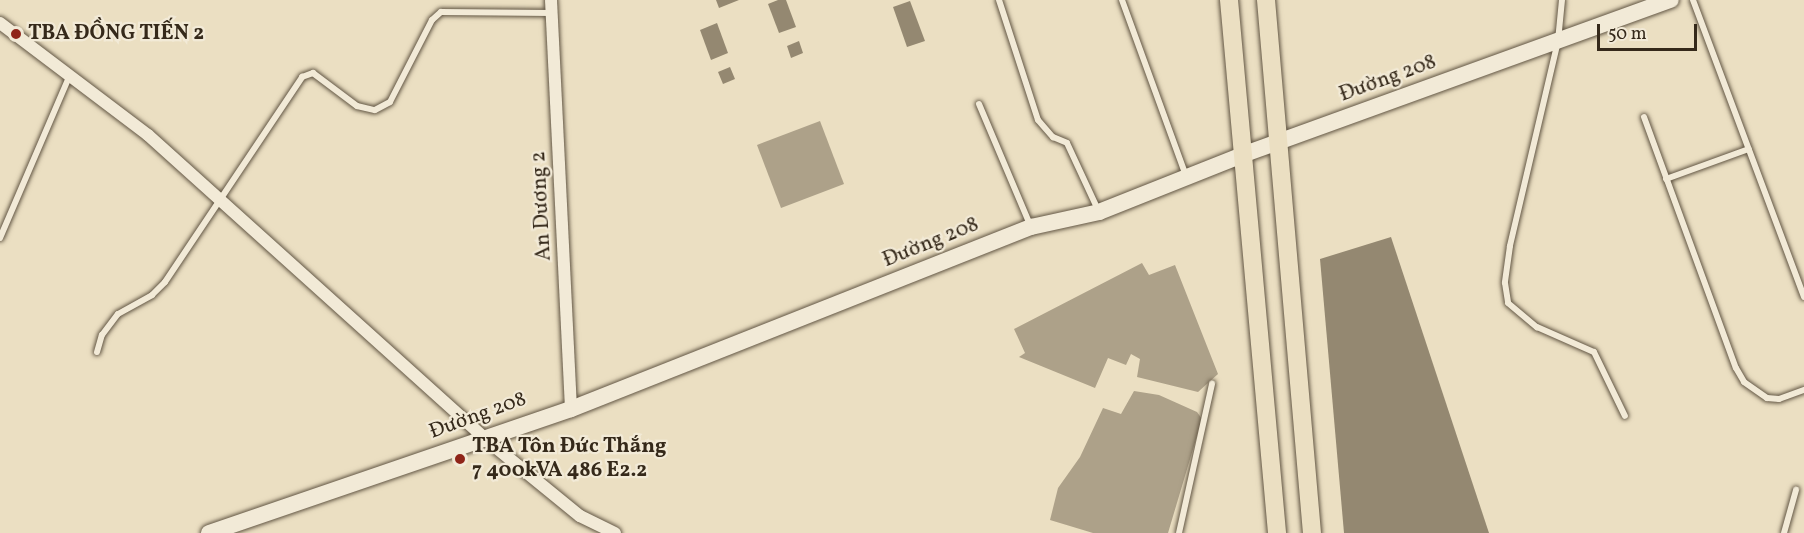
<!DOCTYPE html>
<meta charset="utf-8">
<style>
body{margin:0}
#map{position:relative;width:1804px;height:533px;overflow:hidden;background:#ebdfc2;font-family:Vollkorn,serif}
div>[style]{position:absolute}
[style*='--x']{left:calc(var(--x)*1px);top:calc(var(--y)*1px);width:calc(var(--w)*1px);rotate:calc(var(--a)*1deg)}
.water>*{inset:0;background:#ada189}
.building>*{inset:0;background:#948871}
.roads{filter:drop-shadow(0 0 2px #625644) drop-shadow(0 0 2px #625644)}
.lane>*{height:6px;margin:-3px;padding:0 3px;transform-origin:3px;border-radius:3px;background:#f2ead7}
.street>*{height:12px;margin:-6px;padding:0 6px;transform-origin:6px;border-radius:6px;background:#f2ead7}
.secondary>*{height:16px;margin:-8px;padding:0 8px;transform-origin:8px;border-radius:8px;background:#f2ead7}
.primary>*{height:18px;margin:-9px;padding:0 9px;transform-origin:9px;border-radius:9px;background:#ebdfc2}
.dots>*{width:16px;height:16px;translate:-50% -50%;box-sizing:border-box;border:3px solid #f2ead7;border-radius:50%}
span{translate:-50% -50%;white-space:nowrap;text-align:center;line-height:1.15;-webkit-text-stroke:4.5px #f2ead7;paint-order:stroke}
.poi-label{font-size:21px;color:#35291a;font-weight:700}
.left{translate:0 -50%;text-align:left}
.street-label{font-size:21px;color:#35291a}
.scale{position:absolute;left:1597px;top:24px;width:100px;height:27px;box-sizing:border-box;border:3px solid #35291a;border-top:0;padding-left:8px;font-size:18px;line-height:21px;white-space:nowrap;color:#35291a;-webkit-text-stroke:4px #f2ead7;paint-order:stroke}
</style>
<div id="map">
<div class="water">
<i style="clip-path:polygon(820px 121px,844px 184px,781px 208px,757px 145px)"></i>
<i style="clip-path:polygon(1142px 263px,1149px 275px,1175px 265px,1218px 374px,1198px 392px,1137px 377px,1140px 359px,1131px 354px,1126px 365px,1108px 358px,1095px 388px,1019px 357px,1025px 353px,1014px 329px)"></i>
<i style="clip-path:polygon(1134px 391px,1159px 395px,1197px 412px,1202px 419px,1168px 533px,1093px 533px,1050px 520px,1058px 488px,1080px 457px,1103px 408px,1121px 414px)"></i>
</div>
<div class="building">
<i style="clip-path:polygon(716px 0,739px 0,719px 8px)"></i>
<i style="clip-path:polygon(778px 0,786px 0,796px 27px,779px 33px,768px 4px)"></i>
<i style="clip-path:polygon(910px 1px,925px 41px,907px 47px,893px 7px)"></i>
<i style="clip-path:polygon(717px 23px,728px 53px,711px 60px,700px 30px)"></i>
<i style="clip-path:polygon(799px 41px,803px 53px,791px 58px,787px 46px)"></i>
<i style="clip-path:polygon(730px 67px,735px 79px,723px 84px,718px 72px)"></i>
<i style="clip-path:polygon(1391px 237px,1489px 533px,1344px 533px,1320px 259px)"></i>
</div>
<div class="roads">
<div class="lane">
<i style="--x:999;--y:0;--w:126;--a:72"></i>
<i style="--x:1038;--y:120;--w:23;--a:49"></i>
<i style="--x:1053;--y:137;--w:15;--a:23"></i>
<i style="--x:1067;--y:143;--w:76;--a:65.1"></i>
<i style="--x:1122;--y:0;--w:187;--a:70"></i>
<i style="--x:1562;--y:0;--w:41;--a:95.6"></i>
<i style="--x:1558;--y:41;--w:211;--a:103.2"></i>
<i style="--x:1510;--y:246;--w:37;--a:98"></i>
<i style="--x:1505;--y:283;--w:20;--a:81"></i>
<i style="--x:1508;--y:303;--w:38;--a:40"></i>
<i style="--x:1537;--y:327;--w:62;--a:23.7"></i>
<i style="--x:1594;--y:352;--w:71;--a:64.2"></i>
<i style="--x:1693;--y:0;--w:317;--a:69.5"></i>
<i style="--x:979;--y:104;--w:131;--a:67.1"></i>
<i style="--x:1644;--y:117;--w:267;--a:69.9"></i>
<i style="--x:1736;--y:368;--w:16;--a:60"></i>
<i style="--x:1744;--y:382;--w:28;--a:35"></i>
<i style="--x:1767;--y:398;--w:12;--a:5"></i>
<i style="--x:1779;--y:399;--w:27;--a:-20"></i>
<i style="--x:1666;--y:179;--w:88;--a:-19.9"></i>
<i style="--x:0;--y:238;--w:177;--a:-66.8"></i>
<i style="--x:97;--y:352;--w:18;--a:-74"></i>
<i style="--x:102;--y:335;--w:26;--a:-53"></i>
<i style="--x:118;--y:314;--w:39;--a:-29"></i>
<i style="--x:152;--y:295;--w:18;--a:-45"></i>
<i style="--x:165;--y:282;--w:247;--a:-56.2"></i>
<i style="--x:302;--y:77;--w:12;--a:-20"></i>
<i style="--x:313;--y:73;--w:55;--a:36.9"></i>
<i style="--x:357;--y:106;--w:18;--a:13"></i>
<i style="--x:375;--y:110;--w:17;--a:-28"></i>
<i style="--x:390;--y:102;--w:92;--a:-62.9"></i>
<i style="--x:432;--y:20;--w:12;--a:-42"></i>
<i style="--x:441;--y:12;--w:111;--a:0.5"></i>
<i style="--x:1179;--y:533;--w:153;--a:-77.5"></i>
<i style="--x:1784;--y:533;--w:45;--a:-74.4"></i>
</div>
<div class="street">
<i style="--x:551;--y:0;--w:409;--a:87.2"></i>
<i style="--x:0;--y:23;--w:186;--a:37.1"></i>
<i style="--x:148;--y:135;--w:451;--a:42"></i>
<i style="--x:483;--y:437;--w:125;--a:39.2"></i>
<i style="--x:580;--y:516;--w:39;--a:26"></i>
</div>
<div class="secondary">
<i style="--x:209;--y:533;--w:383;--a:-18.9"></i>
<i style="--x:571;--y:409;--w:495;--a:-21.6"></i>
<i style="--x:1031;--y:227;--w:70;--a:-12.4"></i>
<i style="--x:1099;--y:212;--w:154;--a:-21.7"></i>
<i style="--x:1242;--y:155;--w:456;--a:-19.9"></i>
</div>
<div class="primary">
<i style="--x:1229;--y:0;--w:535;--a:84.85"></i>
<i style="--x:1266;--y:0;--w:535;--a:85.07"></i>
</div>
</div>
<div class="dots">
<i style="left:16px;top:34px;background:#8f2418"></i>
<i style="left:460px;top:459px;background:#8f2418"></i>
</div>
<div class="poi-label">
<span class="left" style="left:28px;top:34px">TBA ĐỒNG TIẾN 2</span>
<span class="left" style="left:472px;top:459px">TBA Tôn Đức Thắng<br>7 400kVA 486 E2.2</span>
</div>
<div class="street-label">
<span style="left:1388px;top:79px;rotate:-20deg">Đường 208</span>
<span style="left:542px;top:206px;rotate:-93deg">An Dương 2</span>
<span style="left:931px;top:243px;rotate:-22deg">Đường 208</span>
<span style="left:478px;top:416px;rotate:-20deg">Đường 208</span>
</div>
<div class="scale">50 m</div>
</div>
